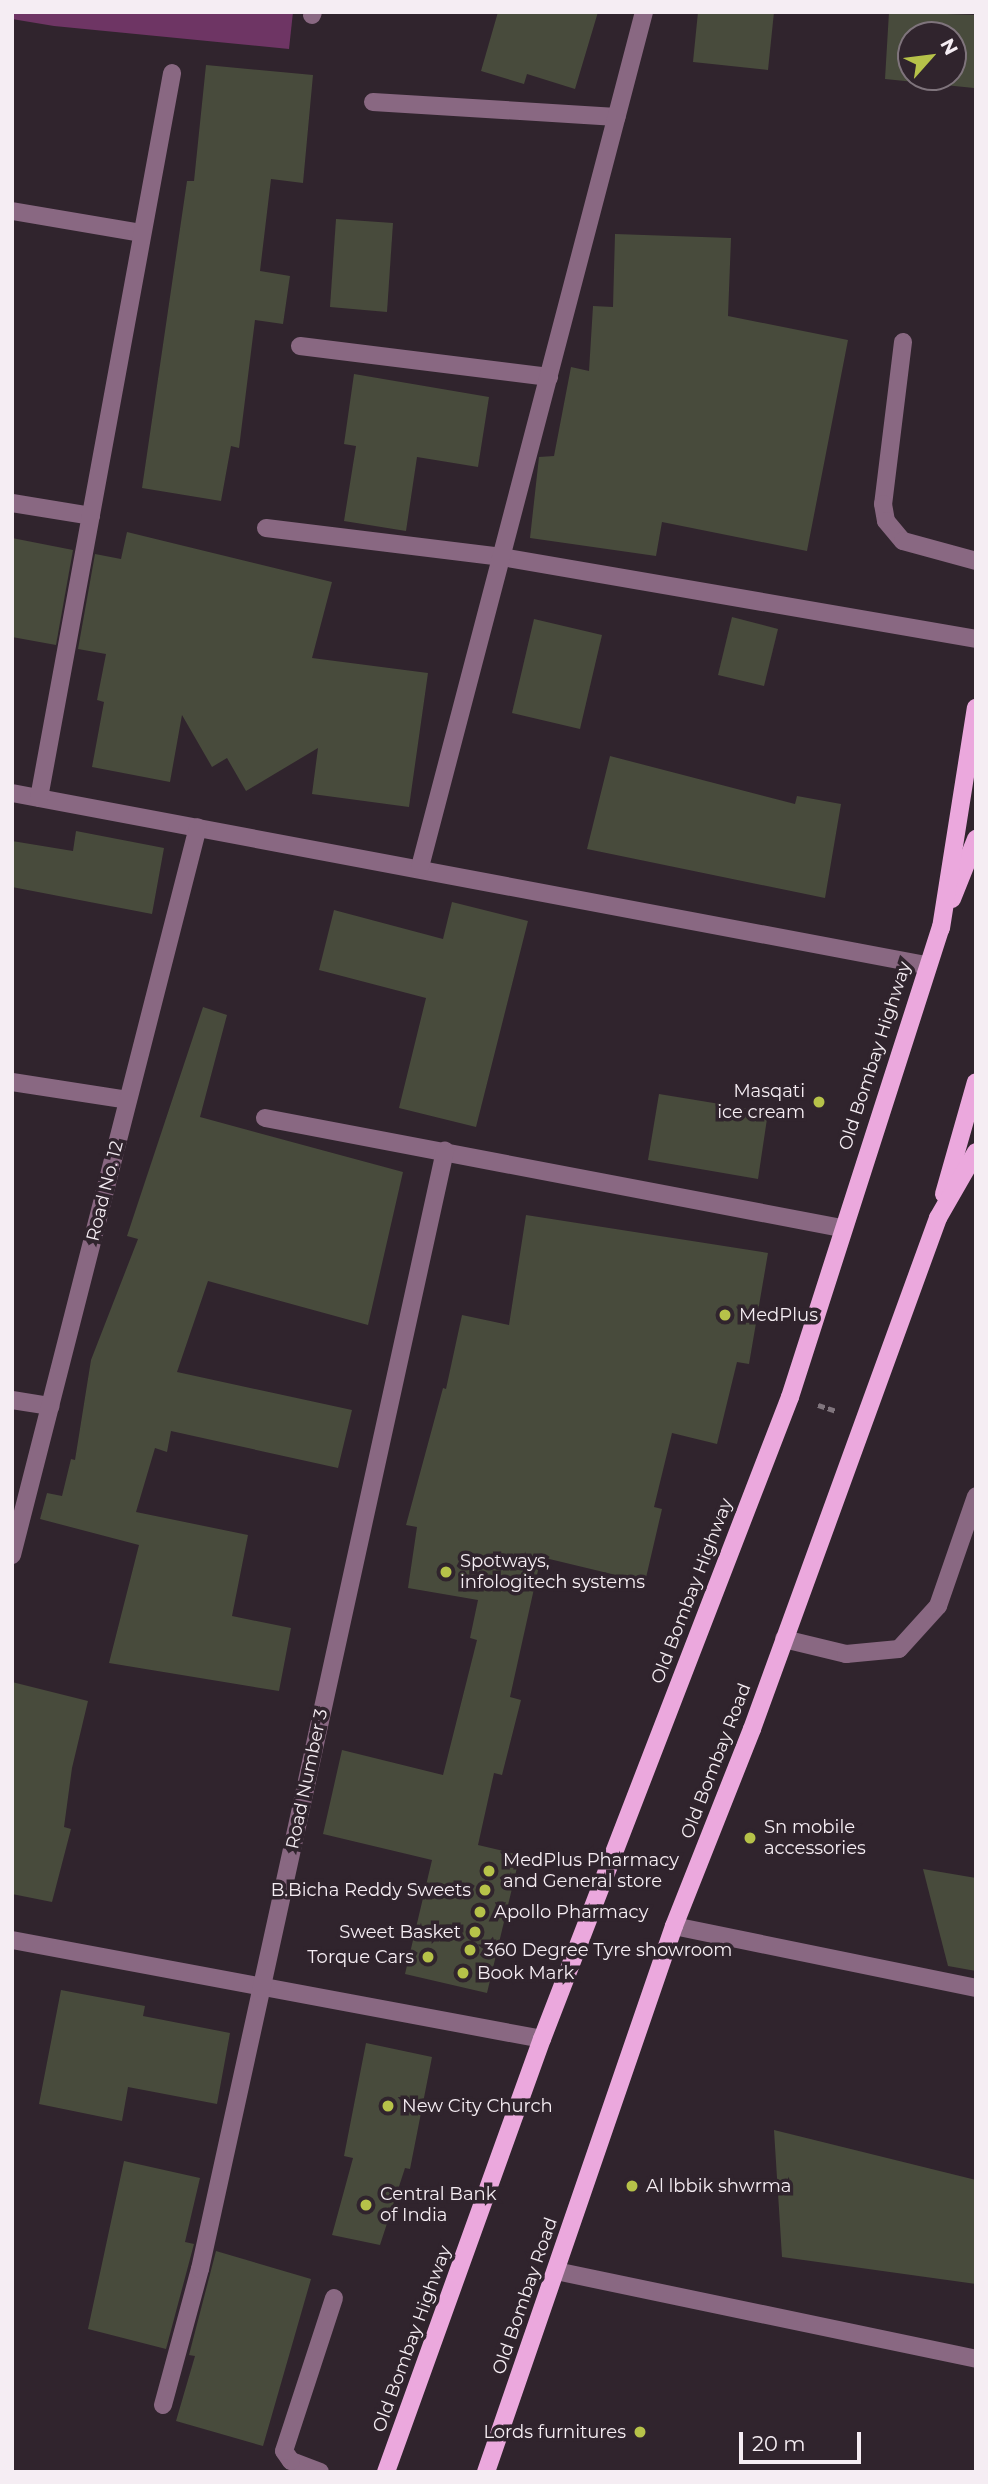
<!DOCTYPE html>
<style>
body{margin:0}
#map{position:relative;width:988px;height:2484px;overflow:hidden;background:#30242d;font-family:Montserrat,sans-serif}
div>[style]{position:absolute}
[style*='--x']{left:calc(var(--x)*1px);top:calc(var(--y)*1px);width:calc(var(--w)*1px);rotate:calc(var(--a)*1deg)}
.green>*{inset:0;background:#6e3564}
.building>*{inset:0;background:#484b3c}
.path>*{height:4.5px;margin-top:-2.25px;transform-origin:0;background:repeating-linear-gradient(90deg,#80757d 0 7px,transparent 0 10.5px)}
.minor>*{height:18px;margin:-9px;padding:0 9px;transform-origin:9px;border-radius:9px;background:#896882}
.major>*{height:18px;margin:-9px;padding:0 9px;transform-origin:9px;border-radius:9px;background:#eba8dd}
.dots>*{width:19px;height:19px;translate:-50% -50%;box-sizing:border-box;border:4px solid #30242d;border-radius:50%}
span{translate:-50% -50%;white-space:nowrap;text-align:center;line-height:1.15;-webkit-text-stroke:7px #30242d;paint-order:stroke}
.street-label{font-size:18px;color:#f5edf3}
.poi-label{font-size:18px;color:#f5edf3}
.right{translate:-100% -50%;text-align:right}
.left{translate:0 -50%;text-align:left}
.frame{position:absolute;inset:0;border:14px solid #f5edf3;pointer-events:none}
.north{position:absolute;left:897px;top:21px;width:70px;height:70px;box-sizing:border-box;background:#30242d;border:2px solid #7f747c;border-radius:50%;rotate:62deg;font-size:19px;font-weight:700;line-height:28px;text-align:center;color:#f5edf3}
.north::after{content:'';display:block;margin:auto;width:24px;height:32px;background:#b6c249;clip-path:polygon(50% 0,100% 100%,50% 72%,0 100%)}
.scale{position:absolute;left:739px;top:2432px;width:122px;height:32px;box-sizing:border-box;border:4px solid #f5edf3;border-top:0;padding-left:9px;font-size:21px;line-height:24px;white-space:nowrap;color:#f5edf3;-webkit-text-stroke:5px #30242d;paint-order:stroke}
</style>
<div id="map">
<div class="green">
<i style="clip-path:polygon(12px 12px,293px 12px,289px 49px,54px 26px,12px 19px)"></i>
</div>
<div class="building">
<i style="clip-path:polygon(498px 12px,598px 12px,575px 89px,527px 74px,524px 84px,481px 71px)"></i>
<i style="clip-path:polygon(698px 12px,774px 12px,768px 70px,693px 62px)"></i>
<i style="clip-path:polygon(evenodd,889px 12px,976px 15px,974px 88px,885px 79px,889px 12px,911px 35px,953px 35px,953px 77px,911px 77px,911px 35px)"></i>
<i style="clip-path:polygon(206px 65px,313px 75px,303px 183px,271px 179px,260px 271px,290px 276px,283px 324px,255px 320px,239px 448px,231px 446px,221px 501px,142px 488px,187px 181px,194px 181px)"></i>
<i style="clip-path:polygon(336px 219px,393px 223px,387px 312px,330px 307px)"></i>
<i style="clip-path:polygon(615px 234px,731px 238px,728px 316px,848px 340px,807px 551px,662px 522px,656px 556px,530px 538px,539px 457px,554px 456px,571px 367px,589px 371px,593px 306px,613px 307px)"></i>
<i style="clip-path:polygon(354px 374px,489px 397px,478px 467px,417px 457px,406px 531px,344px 521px,356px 446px,344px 444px)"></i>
<i style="clip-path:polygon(127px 532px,332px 582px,312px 658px,428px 673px,409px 807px,312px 794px,318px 748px,246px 791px,227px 758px,212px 767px,182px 715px,170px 782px,92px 767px,104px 702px,97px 700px,106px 654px,78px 649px,95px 554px,121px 559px)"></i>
<i style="clip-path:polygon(12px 538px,73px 550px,56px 645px,12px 637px)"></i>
<i style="clip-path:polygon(732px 617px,778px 629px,764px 686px,718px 675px)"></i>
<i style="clip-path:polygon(534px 619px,602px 635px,580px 729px,512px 713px)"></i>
<i style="clip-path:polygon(610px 756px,795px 804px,797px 796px,841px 804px,825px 898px,587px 849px)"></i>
<i style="clip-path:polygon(76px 831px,164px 848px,152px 914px,12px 887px,12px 841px,73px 851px)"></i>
<i style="clip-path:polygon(452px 902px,528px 921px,476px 1127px,399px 1108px,426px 998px,319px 970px,334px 910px,443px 939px)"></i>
<i style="clip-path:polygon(203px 1007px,227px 1015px,200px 1117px,403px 1172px,368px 1325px,208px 1281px,177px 1372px,352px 1410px,338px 1468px,171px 1431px,167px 1452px,155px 1448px,136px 1512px,248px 1535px,232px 1616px,291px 1628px,279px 1691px,109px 1663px,139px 1545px,40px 1519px,47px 1493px,62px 1496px,71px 1459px,75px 1460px,91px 1360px,138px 1239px,127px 1236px)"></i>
<i style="clip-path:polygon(659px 1094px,768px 1112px,758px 1179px,648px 1160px)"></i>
<i style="clip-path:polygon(526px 1215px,768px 1253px,749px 1364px,737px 1362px,717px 1444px,672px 1433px,654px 1507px,662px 1509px,645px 1582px,541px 1557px,510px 1697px,521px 1700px,502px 1775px,494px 1773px,478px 1845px,520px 1855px,487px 1993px,405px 1974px,432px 1860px,323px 1834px,342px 1750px,443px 1775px,477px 1640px,470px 1638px,478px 1600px,408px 1588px,417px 1527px,406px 1525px,443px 1388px,446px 1389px,462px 1315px,509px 1325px)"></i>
<i style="clip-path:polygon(12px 1682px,88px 1701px,72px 1768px,64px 1827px,71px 1829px,52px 1902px,12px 1894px)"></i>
<i style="clip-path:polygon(923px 1869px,976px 1878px,976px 1971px,948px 1966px)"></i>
<i style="clip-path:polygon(61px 1990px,145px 2006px,143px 2016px,230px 2033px,217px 2104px,128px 2087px,122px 2121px,39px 2104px)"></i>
<i style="clip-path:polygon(366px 2043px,432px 2057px,410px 2169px,405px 2168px,380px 2245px,332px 2235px,353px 2158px,344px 2156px)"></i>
<i style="clip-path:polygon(774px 2130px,976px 2180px,976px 2284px,782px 2257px)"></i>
<i style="clip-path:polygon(124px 2161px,200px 2178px,185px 2242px,194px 2244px,166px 2349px,88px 2329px)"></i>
<i style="clip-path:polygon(216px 2251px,311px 2279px,263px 2446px,176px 2421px,195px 2356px,189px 2355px)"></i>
</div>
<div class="path">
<i style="--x:818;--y:1405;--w:19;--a:18"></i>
</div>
<div class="minor">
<i style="--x:312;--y:15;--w:3;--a:-72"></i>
<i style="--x:373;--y:102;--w:244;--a:3.5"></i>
<i style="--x:12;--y:211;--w:132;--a:9.6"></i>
<i style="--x:903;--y:342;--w:163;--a:97"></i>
<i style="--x:883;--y:504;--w:17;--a:80"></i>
<i style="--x:886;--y:521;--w:26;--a:50"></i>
<i style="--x:903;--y:541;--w:76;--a:15.3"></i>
<i style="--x:300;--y:346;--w:251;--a:7.1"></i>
<i style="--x:12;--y:503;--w:80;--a:9.3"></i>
<i style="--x:266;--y:528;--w:238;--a:7"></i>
<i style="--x:502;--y:557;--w:481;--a:9.8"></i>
<i style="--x:12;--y:793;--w:930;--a:10.66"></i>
<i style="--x:39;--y:798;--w:737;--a:-79.6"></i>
<i style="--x:420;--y:867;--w:884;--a:-75.32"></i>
<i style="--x:12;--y:1082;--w:117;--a:8.8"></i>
<i style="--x:265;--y:1118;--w:586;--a:10.81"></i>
<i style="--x:12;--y:1400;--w:39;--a:9"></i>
<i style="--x:12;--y:1555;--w:751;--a:-75.67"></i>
<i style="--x:784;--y:1639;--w:64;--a:13.6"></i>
<i style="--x:846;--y:1654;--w:53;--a:-5.4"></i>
<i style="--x:899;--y:1649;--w:58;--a:-47.8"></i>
<i style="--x:938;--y:1606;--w:116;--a:-70.9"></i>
<i style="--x:674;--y:1926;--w:308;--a:11.6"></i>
<i style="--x:12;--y:1940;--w:539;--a:10.58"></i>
<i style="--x:556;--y:2271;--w:429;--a:11.8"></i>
<i style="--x:163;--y:2405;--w:141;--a:-74.8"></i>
<i style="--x:200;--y:2269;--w:1145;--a:-77.64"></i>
<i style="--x:320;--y:2472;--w:31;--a:-159"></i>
<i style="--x:291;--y:2461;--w:12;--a:-125"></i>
<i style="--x:284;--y:2451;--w:161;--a:-71.9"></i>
</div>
<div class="major">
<i style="--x:952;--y:899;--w:65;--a:-68.2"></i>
<i style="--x:944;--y:1194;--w:116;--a:-74.1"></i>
<i style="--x:386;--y:2472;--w:460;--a:-70.2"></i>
<i style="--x:542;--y:2039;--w:688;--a:-68.88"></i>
<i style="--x:790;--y:1397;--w:493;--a:-72.2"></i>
<i style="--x:941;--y:928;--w:223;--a:-81"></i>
<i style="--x:486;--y:2472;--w:577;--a:-71"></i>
<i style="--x:674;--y:1926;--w:212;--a:-68.4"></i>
<i style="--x:752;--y:1729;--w:544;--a:-70"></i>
<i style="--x:938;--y:1218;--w:76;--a:-60.1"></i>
</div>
<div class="dots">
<i style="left:819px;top:1102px;background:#b6c249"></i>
<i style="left:725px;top:1315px;background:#b6c249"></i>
<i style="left:446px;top:1572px;background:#b6c249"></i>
<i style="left:750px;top:1838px;background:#b6c249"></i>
<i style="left:489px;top:1871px;background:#b6c249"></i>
<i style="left:485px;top:1890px;background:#b6c249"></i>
<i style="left:480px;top:1912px;background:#b6c249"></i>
<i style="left:475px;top:1932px;background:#b6c249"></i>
<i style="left:470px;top:1950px;background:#b6c249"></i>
<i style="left:428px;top:1957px;background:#b6c249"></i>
<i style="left:463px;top:1973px;background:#b6c249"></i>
<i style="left:388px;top:2106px;background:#b6c249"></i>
<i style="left:632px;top:2186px;background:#b6c249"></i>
<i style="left:366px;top:2205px;background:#b6c249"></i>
<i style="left:640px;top:2432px;background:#b6c249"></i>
</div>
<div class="street-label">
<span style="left:875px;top:1056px;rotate:-72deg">Old Bombay Highway</span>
<span style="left:105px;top:1191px;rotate:-76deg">Road No. 12</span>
<span style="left:692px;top:1591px;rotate:-69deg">Old Bombay Highway</span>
<span style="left:716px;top:1761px;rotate:-69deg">Old Bombay Road</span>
<span style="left:307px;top:1779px;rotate:-78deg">Road Number 3</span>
<span style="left:525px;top:2296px;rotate:-71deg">Old Bombay Road</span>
<span style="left:412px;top:2339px;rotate:-70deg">Old Bombay Highway</span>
</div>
<div class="poi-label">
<span class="right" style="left:805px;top:1102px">Masqati<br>ice cream</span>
<span class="left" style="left:739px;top:1315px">MedPlus</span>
<span class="left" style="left:460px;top:1572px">Spotways,<br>infologitech systems</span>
<span class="left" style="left:764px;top:1838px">Sn mobile<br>accessories</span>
<span class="left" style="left:503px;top:1871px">MedPlus Pharmacy<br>and General store</span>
<span class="right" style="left:471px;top:1890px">B.Bicha Reddy Sweets</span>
<span class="left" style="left:494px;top:1912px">Apollo Pharmacy</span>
<span class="right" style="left:461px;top:1932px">Sweet Basket</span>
<span class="left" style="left:484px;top:1950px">360 Degree Tyre showroom</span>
<span class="right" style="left:414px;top:1957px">Torque Cars</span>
<span class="left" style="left:477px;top:1973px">Book Mark</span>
<span class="left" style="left:402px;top:2106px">New City Church</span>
<span class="left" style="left:646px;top:2186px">Al lbbik shwrma</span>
<span class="left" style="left:380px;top:2205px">Central Bank<br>of India</span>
<span class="right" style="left:626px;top:2432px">Lords furnitures</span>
</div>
<div class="frame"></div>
<div class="north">N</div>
<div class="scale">20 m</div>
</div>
